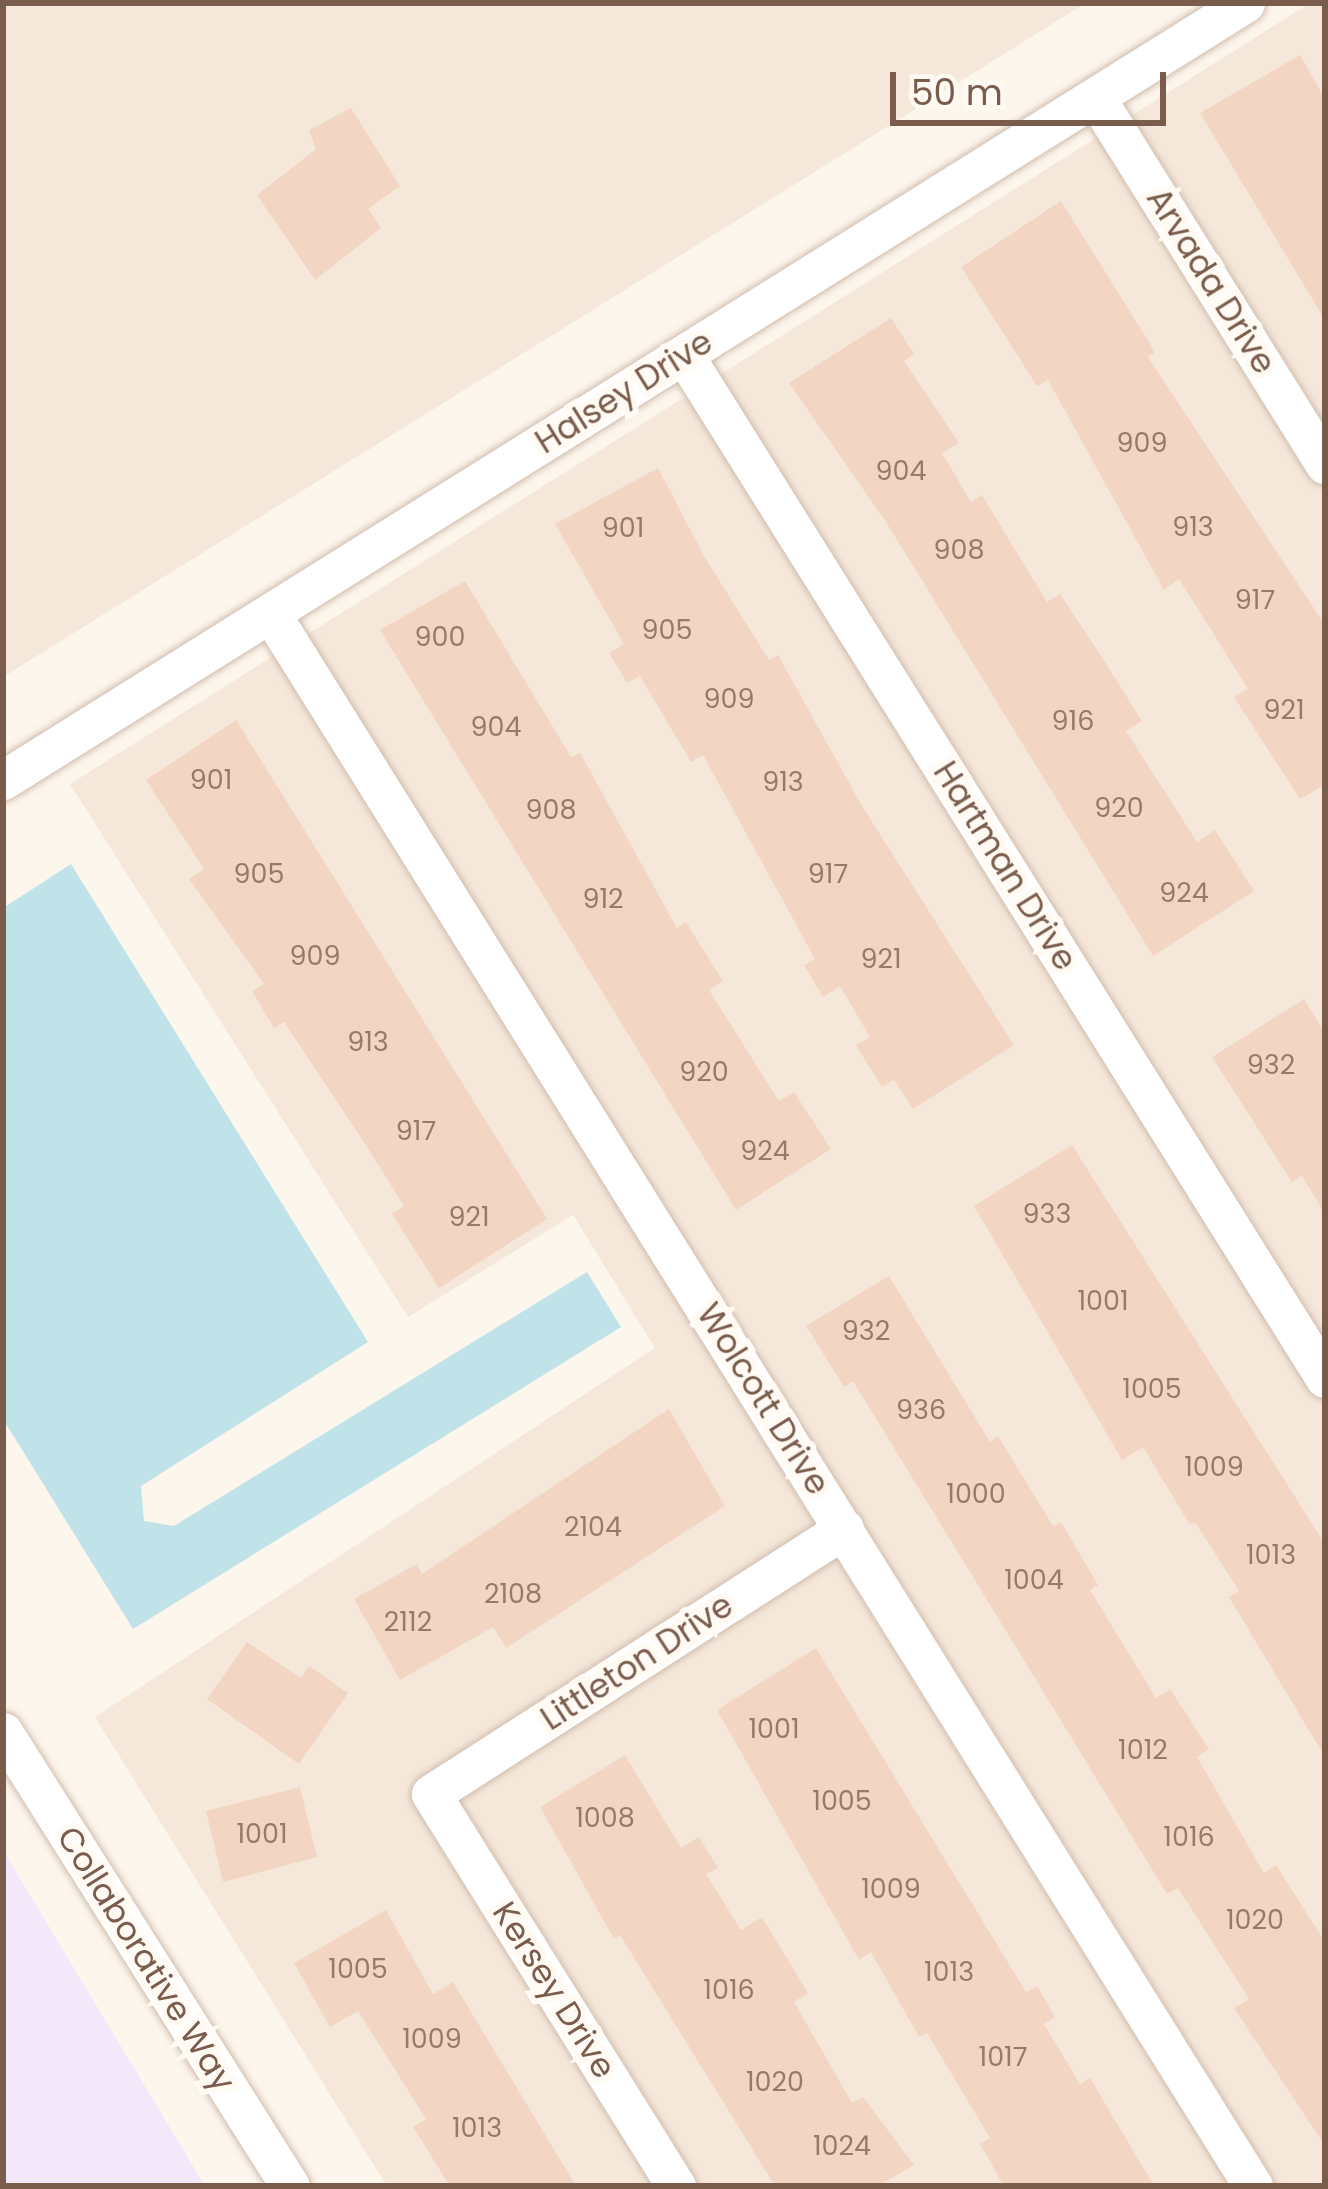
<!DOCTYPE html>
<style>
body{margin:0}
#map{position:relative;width:1328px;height:2189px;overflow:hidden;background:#fdf6ec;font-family:Poppins,sans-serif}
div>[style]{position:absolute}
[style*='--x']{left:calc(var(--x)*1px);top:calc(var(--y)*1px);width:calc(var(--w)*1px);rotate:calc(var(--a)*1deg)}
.residential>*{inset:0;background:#f5e8da}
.education>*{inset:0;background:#f3e8fa}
.water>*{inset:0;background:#bfe3e8}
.building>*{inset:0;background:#f3d5c3}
.roads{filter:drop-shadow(0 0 3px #d1beb0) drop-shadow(0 0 3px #d1beb0)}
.street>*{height:39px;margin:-19.5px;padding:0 19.5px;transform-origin:19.5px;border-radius:19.5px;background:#fff}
span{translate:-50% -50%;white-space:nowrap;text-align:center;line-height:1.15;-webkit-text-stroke:12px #fffaf3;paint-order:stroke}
.number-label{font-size:27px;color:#987a6a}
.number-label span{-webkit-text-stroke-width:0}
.street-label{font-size:33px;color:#7a5c4d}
.frame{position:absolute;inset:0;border:6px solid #7a5c4d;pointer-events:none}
.scale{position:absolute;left:890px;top:72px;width:276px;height:54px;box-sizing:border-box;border:6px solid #7a5c4d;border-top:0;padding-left:15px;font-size:36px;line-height:42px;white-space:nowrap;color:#7a5c4d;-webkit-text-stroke:9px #fffaf3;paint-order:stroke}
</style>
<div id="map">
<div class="residential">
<i style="clip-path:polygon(3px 3px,1086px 3px,3px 677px)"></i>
<i style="clip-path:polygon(1310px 3px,1325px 3px,1325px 2186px,387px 2186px,95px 1717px,655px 1348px,573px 1215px,408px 1317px,70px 784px)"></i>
</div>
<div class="education">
<i style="clip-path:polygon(3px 1850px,205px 2186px,3px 2186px)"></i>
</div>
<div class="water">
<i style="clip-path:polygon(71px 864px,368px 1342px,141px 1486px,144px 1521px,174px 1526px,587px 1272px,621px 1327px,133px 1629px,3px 1419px,3px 908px)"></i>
</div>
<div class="building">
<i style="clip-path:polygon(1300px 55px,1325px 99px,1325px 320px,1200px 113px)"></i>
<i style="clip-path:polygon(351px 108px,400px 186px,368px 209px,381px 228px,315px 280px,257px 195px,316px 149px,309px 130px)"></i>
<i style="clip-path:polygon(1061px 201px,1155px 352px,1148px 357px,1325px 625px,1325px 785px,1300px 799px,1234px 697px,1248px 689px,1179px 579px,1164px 590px,1048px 380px,1037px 386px,961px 267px)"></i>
<i style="clip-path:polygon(891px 318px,914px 354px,904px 361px,959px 443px,942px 453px,971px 502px,982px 495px,1047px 602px,1060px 594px,1103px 659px,1142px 721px,1126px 731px,1197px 842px,1215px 830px,1254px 891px,1153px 956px,886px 522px,789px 383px)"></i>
<i style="clip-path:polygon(658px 468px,704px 556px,769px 660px,778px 655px,862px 806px,1014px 1045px,913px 1109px,894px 1080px,882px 1087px,856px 1045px,870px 1037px,840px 986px,823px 997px,804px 965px,815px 959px,703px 755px,691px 762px,640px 676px,627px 683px,609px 653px,624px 644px,555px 524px)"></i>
<i style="clip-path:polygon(465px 581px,571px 757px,580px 753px,677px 928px,686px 922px,723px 981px,709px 990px,779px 1101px,794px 1092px,831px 1149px,736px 1210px,380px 630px)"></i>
<i style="clip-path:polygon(236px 720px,547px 1219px,439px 1288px,392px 1214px,404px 1206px,367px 1147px,284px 1022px,274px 1028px,252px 991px,264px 984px,189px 879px,204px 869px,146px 780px)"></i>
<i style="clip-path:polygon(1304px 999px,1325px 1033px,1325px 1214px,1302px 1176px,1292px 1182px,1212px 1057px)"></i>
<i style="clip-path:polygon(1072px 1145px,1325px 1544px,1325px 1757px,1229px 1597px,1239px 1591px,1195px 1522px,1190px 1525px,1143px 1447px,1122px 1460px,974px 1206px)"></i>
<i style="clip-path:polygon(889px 1276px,990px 1442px,998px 1436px,1053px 1526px,1061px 1522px,1098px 1585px,1090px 1590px,1156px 1698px,1170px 1689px,1209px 1749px,1197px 1757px,1264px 1873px,1276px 1865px,1325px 1942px,1325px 2146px,1234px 2008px,1249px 1999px,1178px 1888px,1167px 1894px,853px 1381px,844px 1387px,806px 1326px)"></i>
<i style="clip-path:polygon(669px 1409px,725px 1506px,506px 1648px,493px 1627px,400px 1680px,354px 1599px,417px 1564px,422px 1574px)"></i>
<i style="clip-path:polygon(247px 1642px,301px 1678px,309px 1666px,348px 1693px,299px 1764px,207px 1699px)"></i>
<i style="clip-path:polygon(816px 1648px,1026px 1992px,1037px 1986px,1055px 2017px,1044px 2024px,1080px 2084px,1090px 2078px,1154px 2186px,1004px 2186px,980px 2144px,990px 2138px,927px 2033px,919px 2037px,871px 1952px,859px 1960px,717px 1710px)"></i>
<i style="clip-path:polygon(625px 1755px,681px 1848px,699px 1837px,718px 1868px,706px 1874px,741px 1930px,762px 1917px,808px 1993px,794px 2002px,852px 2103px,863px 2097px,914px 2165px,878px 2186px,775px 2186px,620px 1935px,614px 1939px,540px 1807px)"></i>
<i style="clip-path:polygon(300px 1787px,317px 1857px,223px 1882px,206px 1811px)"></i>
<i style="clip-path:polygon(386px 1910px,433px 1994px,453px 1982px,576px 2186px,450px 2186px,413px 2127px,426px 2119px,358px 2011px,330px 2027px,294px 1963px)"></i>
</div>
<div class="roads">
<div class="street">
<i style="--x:1096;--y:98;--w:432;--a:58"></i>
<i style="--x:684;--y:355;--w:1207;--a:57.93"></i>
<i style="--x:271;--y:614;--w:1854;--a:58.01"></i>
<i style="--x:3;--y:780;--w:1465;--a:-32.03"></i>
<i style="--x:3;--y:1732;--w:537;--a:57.7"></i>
<i style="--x:676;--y:2186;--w:462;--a:-122"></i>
<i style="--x:431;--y:1794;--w:491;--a:-32.7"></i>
</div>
</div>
<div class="number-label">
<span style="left:1142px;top:443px">909</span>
<span style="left:901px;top:471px">904</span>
<span style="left:1193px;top:527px">913</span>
<span style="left:623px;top:528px">901</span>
<span style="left:959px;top:550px">908</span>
<span style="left:1255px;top:600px">917</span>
<span style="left:667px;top:630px">905</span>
<span style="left:440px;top:637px">900</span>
<span style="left:729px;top:699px">909</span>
<span style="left:1284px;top:710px">921</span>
<span style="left:1073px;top:721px">916</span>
<span style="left:496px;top:727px">904</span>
<span style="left:211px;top:780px">901</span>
<span style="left:783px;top:782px">913</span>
<span style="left:1119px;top:808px">920</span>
<span style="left:551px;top:810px">908</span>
<span style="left:259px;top:874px">905</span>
<span style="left:828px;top:874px">917</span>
<span style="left:1184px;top:893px">924</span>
<span style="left:603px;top:899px">912</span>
<span style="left:315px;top:956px">909</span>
<span style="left:881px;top:959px">921</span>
<span style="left:368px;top:1042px">913</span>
<span style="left:1271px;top:1065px">932</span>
<span style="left:704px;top:1072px">920</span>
<span style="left:416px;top:1131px">917</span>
<span style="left:765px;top:1151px">924</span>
<span style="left:1047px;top:1214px">933</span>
<span style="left:469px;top:1217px">921</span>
<span style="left:1103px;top:1301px">1001</span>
<span style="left:866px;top:1331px">932</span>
<span style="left:1152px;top:1389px">1005</span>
<span style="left:921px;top:1410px">936</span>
<span style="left:1214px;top:1467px">1009</span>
<span style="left:976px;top:1494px">1000</span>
<span style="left:593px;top:1527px">2104</span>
<span style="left:1271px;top:1555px">1013</span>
<span style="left:1034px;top:1580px">1004</span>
<span style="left:513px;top:1594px">2108</span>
<span style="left:408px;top:1622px">2112</span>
<span style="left:774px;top:1729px">1001</span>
<span style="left:1143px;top:1750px">1012</span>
<span style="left:842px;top:1801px">1005</span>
<span style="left:605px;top:1818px">1008</span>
<span style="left:262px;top:1834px">1001</span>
<span style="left:1189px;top:1837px">1016</span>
<span style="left:891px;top:1889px">1009</span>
<span style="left:1255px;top:1920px">1020</span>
<span style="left:358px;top:1969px">1005</span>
<span style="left:949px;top:1972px">1013</span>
<span style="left:729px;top:1990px">1016</span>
<span style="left:432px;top:2039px">1009</span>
<span style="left:1003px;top:2057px">1017</span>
<span style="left:775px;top:2082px">1020</span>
<span style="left:477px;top:2128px">1013</span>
<span style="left:842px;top:2146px">1024</span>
</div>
<div class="street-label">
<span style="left:1211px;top:281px;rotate:58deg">Arvada Drive</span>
<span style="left:624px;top:392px;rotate:-32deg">Halsey Drive</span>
<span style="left:1005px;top:866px;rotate:58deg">Hartman Drive</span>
<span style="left:763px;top:1399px;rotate:58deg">Wolcott Drive</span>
<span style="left:637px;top:1662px;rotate:-33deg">Littleton Drive</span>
<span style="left:146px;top:1959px;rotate:58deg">Collaborative Way</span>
<span style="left:554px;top:1990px;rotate:58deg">Kersey Drive</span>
</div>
<div class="frame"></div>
<div class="scale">50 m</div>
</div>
